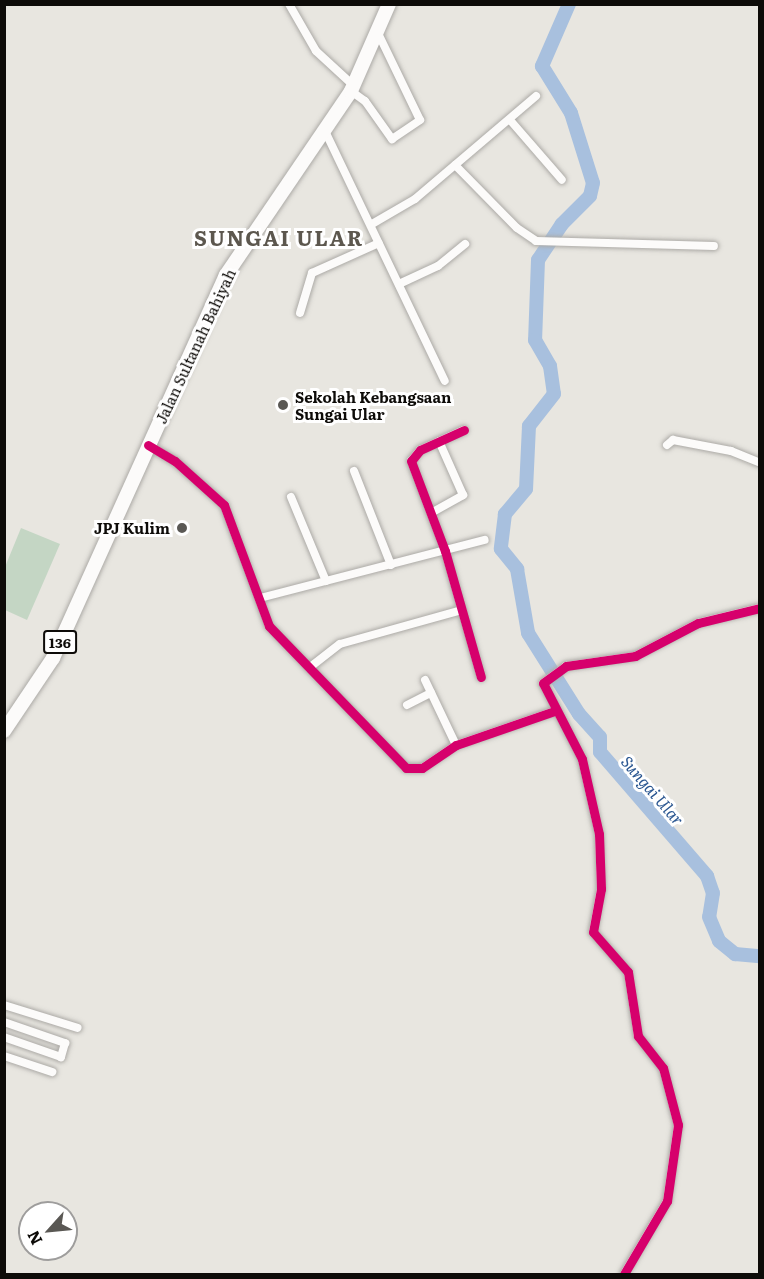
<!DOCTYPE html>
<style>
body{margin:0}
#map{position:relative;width:764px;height:1279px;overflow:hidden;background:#e8e6e0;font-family:Literata,serif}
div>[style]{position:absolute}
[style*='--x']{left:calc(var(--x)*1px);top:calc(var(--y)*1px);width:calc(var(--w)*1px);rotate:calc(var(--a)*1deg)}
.green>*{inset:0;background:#c4d6c4}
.river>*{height:14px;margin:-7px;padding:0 7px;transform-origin:7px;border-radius:7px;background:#a8c0de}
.roads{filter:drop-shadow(0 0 2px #acaaa6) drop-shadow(0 0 2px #acaaa6)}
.street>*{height:8px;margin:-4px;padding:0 4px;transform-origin:4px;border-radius:4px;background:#fcfbfa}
.primary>*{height:14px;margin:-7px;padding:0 7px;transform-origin:7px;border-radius:7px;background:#fcfbfa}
.cycleway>*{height:9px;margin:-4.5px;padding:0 4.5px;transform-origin:4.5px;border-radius:4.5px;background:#d6006c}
.dots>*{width:16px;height:16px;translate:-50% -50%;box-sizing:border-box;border:3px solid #fff;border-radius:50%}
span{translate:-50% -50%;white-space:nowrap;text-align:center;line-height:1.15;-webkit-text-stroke:6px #fff;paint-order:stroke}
.shield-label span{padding:2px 4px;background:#fff;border:2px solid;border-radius:4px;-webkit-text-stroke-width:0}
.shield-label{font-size:14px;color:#0d0b08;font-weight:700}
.street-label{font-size:15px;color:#0d0b08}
.poi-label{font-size:15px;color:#0d0b08;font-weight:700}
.left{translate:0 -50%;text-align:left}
.right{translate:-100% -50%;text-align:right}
.water-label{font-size:16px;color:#2b5791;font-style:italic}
.district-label{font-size:21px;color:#5c574e;font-weight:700;letter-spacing:1.5px}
.frame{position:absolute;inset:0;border:6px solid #0d0b08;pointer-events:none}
.north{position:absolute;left:18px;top:1201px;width:60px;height:60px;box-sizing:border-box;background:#fff;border:2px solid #9e9d9c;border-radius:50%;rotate:243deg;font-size:16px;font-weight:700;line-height:24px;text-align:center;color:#0d0b08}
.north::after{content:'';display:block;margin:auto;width:21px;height:27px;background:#5a5854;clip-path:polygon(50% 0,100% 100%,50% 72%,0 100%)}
</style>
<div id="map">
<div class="green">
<i style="clip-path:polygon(21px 528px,60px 544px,27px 620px,5px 610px,5px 567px)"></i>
</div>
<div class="river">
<i style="--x:569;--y:4;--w:68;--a:113.5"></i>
<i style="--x:542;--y:66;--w:55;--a:58.3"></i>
<i style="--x:571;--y:113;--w:73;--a:72.6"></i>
<i style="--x:593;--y:183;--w:13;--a:103"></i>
<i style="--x:590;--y:196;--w:40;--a:135"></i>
<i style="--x:562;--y:224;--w:43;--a:123.7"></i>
<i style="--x:538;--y:260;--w:80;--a:92.1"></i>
<i style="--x:535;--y:340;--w:30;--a:60"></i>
<i style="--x:550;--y:366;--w:28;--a:82"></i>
<i style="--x:554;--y:394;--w:41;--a:128"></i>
<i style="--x:529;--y:426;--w:63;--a:92.7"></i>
<i style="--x:526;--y:489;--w:33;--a:130"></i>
<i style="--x:505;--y:514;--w:35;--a:97"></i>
<i style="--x:501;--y:549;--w:26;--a:51"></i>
<i style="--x:517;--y:569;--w:65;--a:80.2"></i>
<i style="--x:528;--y:633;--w:96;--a:57.8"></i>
<i style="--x:579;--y:714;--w:31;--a:48"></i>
<i style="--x:600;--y:737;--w:15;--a:90"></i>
<i style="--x:600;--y:752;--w:164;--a:49.2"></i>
<i style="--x:707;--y:876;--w:18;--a:71"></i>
<i style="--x:713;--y:893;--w:24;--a:99"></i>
<i style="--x:709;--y:917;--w:26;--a:67"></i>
<i style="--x:719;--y:941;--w:21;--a:39"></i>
<i style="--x:735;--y:954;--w:25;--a:5"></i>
</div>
<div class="roads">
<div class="street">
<i style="--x:289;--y:4;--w:54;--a:60.1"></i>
<i style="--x:316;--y:51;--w:52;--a:42.6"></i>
<i style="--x:351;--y:91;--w:17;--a:36"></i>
<i style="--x:365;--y:101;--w:47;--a:54.6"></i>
<i style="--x:392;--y:139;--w:34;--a:-34"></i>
<i style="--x:420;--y:120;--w:99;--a:-115.8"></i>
<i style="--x:510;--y:120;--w:79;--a:49.1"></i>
<i style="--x:325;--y:131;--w:277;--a:64.4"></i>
<i style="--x:455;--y:165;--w:88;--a:45.5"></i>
<i style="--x:517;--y:228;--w:23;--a:34"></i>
<i style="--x:536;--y:241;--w:178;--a:1.6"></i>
<i style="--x:372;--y:224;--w:50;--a:-30.2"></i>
<i style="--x:415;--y:199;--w:159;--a:-40.4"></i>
<i style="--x:399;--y:284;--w:43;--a:-24.8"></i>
<i style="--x:438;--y:266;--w:35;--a:-39"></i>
<i style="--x:300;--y:313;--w:42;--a:-73.3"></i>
<i style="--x:312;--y:273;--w:73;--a:-24.1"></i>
<i style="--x:464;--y:430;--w:48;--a:155.6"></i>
<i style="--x:420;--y:450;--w:14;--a:129"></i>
<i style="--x:411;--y:461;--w:96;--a:69.3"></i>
<i style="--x:445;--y:551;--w:131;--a:74.1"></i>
<i style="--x:148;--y:445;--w:31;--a:31"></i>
<i style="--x:175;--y:461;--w:66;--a:41.9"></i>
<i style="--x:224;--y:505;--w:129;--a:69.6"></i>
<i style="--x:269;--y:626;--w:197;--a:46"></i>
<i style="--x:406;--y:768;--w:16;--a:0"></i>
<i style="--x:422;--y:768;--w:41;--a:-34.1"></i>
<i style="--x:456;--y:745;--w:105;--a:-19"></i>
<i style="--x:667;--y:445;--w:8;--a:-40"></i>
<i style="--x:673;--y:440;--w:59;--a:10.7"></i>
<i style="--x:731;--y:451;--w:31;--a:22"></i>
<i style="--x:354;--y:471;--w:101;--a:68.5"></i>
<i style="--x:291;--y:497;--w:91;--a:67.4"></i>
<i style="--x:431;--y:513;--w:37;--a:-29"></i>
<i style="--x:463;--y:495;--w:59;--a:-114"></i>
<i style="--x:260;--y:598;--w:232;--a:-14.5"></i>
<i style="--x:309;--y:668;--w:39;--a:-38"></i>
<i style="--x:340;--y:644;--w:127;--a:-15.6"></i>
<i style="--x:425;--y:680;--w:72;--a:64.5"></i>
<i style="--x:407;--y:705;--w:27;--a:-27"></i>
<i style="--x:4;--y:1005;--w:77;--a:17.3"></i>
<i style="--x:4;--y:1022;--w:65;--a:19"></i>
<i style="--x:65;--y:1043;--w:15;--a:106"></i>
<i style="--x:61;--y:1057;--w:60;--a:-160.7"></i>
<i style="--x:4;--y:1056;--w:51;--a:18.4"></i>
<i style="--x:624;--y:1274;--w:85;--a:-59.5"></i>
<i style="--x:667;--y:1201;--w:77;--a:-81.8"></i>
<i style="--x:678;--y:1125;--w:59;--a:-104.7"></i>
<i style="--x:663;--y:1068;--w:41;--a:-128"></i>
<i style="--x:638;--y:1036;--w:65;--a:-98.9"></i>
<i style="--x:628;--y:972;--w:53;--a:-131.2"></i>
<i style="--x:593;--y:932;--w:44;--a:-79.5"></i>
<i style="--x:601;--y:889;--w:55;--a:-92.1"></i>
<i style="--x:599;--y:834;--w:77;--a:-102.8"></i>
<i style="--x:582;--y:759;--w:85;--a:-117.2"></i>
<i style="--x:543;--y:683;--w:29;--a:-36"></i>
<i style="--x:566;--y:666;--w:70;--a:-8.2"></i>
<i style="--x:635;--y:656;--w:71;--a:-27.6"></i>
<i style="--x:698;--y:623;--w:64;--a:-13.6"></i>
</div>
<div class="primary">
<i style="--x:4;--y:731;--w:88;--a:-56.1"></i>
<i style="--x:53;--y:658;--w:420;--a:-65.7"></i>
<i style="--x:226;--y:275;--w:222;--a:-55.8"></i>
<i style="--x:351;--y:91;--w:95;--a:-66.4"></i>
</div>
</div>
<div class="cycleway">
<i style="--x:464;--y:430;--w:48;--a:155.6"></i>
<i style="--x:420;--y:450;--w:14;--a:129"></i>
<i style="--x:411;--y:461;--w:96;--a:69.3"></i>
<i style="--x:445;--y:551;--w:131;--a:74.1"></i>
<i style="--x:148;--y:445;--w:31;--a:31"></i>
<i style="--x:175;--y:461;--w:66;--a:41.9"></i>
<i style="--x:224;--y:505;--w:129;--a:69.6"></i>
<i style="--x:269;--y:626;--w:197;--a:46"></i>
<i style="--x:406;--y:768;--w:16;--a:0"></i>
<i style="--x:422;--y:768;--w:41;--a:-34.1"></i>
<i style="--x:456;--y:745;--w:105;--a:-19"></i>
<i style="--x:624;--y:1274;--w:85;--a:-59.5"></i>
<i style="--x:667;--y:1201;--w:77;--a:-81.8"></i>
<i style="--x:678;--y:1125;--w:59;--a:-104.7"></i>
<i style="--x:663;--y:1068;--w:41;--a:-128"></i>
<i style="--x:638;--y:1036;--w:65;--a:-98.9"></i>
<i style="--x:628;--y:972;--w:53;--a:-131.2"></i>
<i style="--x:593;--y:932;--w:44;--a:-79.5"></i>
<i style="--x:601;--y:889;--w:55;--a:-92.1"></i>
<i style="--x:599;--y:834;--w:77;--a:-102.8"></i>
<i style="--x:582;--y:759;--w:85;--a:-117.2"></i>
<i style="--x:543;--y:683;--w:29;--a:-36"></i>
<i style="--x:566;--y:666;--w:70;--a:-8.2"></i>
<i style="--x:635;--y:656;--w:71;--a:-27.6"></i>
<i style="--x:698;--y:623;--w:64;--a:-13.6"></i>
</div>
<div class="dots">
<i style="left:283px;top:405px;background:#5a5854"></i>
<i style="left:182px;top:528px;background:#5a5854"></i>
</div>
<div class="shield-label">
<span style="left:60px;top:642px">136</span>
</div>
<div class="street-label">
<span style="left:195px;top:346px;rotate:-65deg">Jalan Sultanah Bahiyah</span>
</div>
<div class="poi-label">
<span class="left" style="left:295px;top:405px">Sekolah Kebangsaan<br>Sungai Ular</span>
<span class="right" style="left:170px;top:528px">JPJ Kulim</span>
</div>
<div class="water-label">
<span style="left:653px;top:790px;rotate:49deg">Sungai Ular</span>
</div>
<div class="district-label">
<span style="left:279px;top:237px">SUNGAI ULAR</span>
</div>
<div class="frame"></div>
<div class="north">N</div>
</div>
